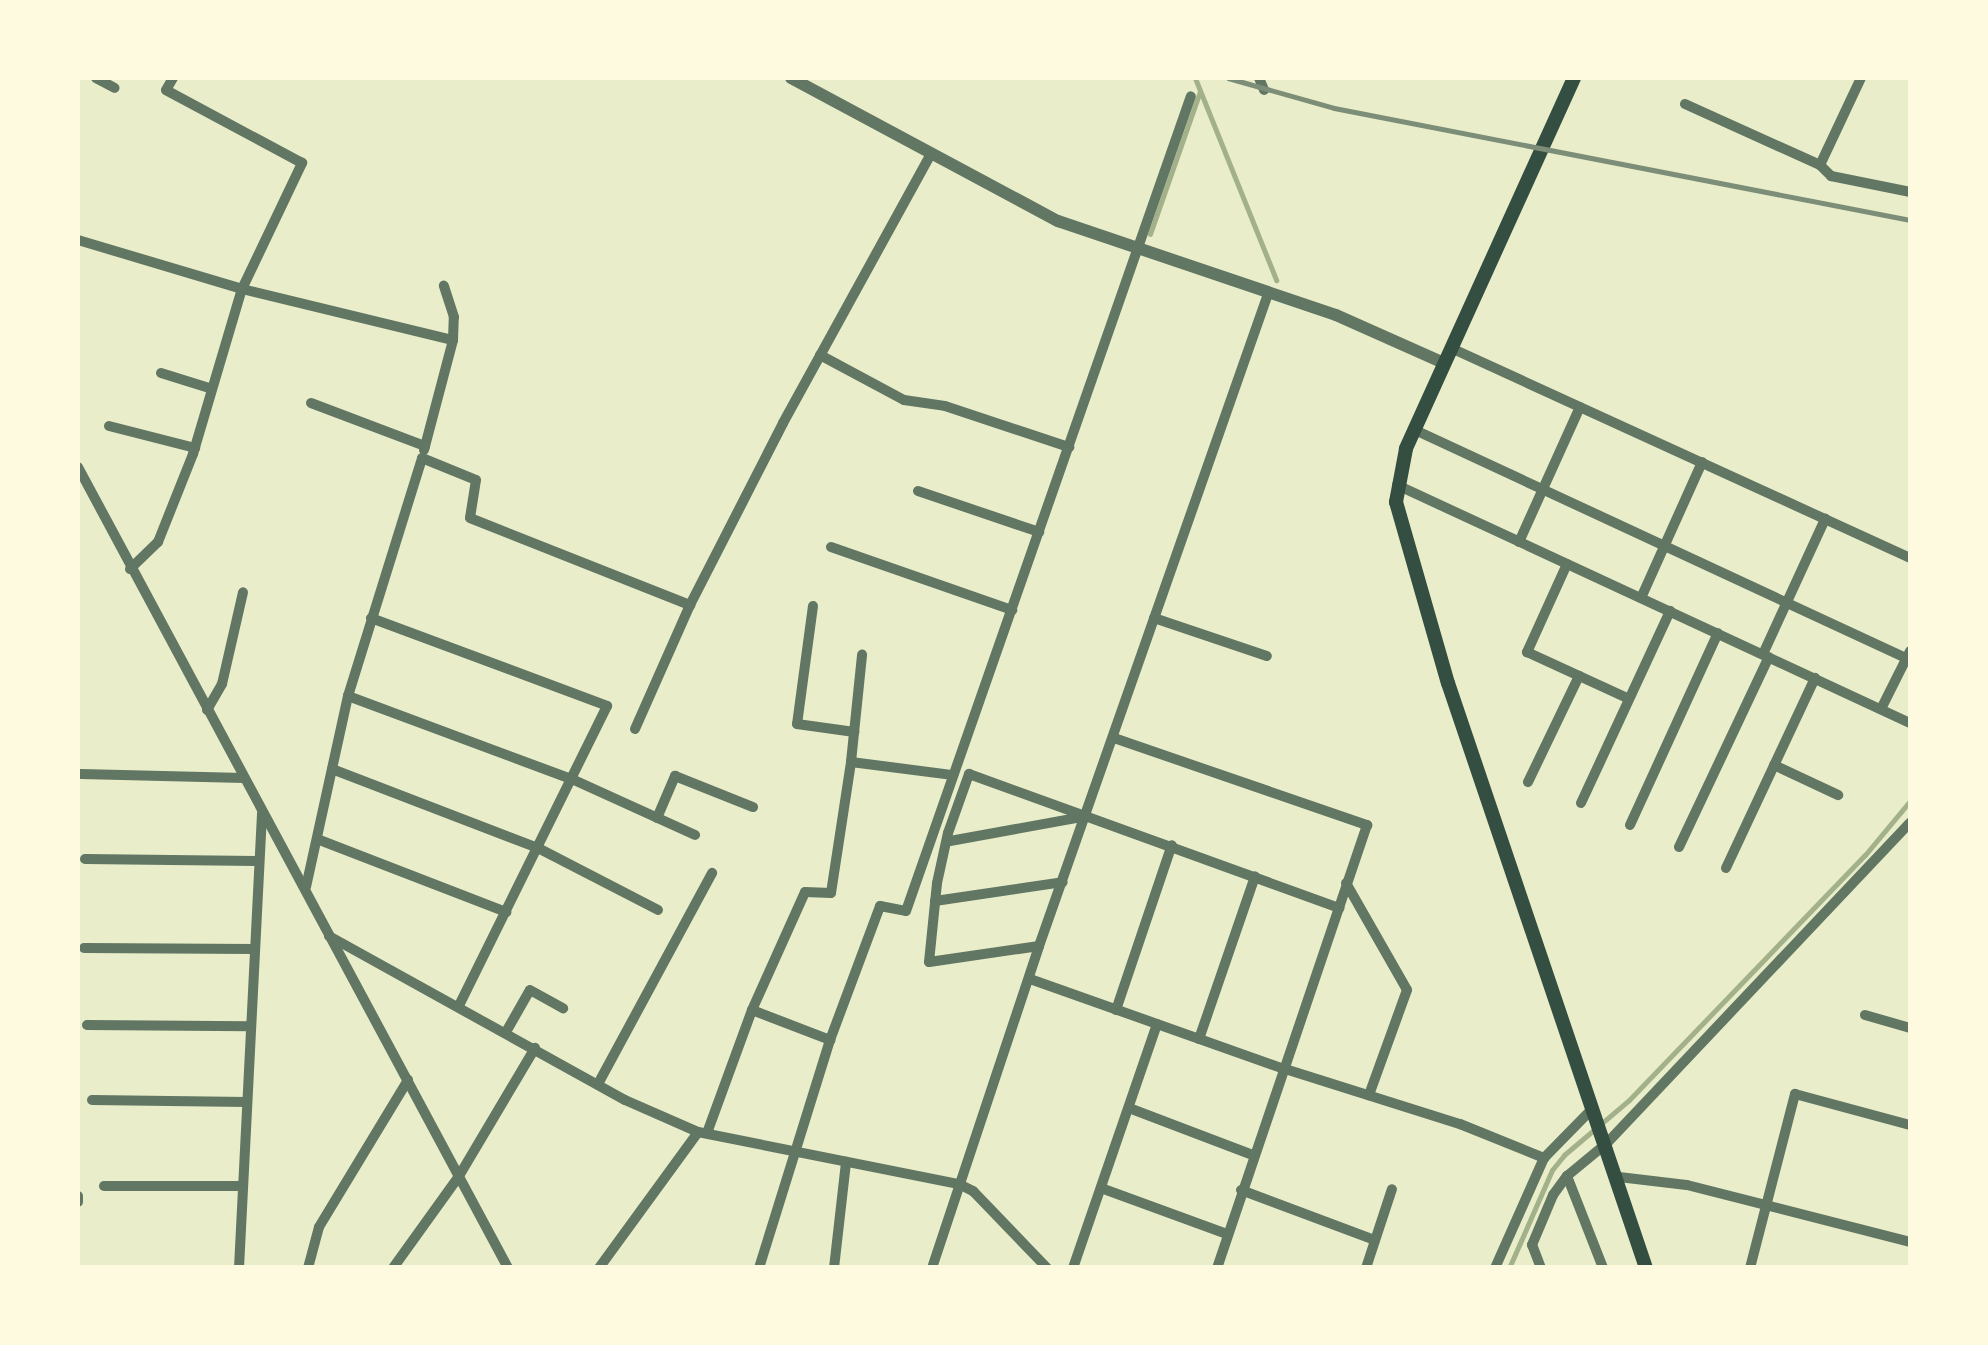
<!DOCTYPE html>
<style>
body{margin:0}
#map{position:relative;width:1988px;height:1345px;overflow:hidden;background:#e9edc9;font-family:Ubuntu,sans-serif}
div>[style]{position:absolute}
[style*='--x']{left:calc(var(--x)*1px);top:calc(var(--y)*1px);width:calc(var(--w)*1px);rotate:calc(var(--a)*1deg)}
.stream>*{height:5px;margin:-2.5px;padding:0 2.5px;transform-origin:2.5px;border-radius:2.5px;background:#a3b18a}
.minor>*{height:10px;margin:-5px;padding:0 5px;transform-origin:5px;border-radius:5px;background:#617663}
.tertiary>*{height:12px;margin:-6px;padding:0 6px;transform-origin:6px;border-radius:6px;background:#617663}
.secondary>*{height:14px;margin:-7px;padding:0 7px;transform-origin:7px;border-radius:7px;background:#344e41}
.rail>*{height:5px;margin:-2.5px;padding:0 2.5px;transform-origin:2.5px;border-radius:2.5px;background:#7c8e77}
span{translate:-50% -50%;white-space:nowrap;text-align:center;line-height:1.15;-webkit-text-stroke:8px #fefae0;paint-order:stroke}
.frame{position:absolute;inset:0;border:80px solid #fefae0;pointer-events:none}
</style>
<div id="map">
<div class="stream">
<i style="--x:1195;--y:78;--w:218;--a:68.1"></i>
<i style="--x:1150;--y:234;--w:151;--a:-70.7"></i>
<i style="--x:1509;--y:1268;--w:107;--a:-66.3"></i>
<i style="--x:1552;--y:1170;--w:19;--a:-51"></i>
<i style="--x:1564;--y:1155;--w:85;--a:-40.2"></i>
<i style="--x:1629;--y:1100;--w:340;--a:-46.1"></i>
<i style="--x:1865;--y:855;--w:70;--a:-50.2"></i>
</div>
<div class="minor">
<i style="--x:96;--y:78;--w:21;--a:28"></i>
<i style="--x:1259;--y:78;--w:13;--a:67"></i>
<i style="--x:1685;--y:104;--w:148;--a:24.3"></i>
<i style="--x:1820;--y:165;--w:16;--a:45"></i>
<i style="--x:1831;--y:176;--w:81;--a:11.4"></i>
<i style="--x:1820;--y:165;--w:96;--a:-64.8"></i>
<i style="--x:78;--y:240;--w:171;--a:16.6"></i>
<i style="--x:242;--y:289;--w:217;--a:13.6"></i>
<i style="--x:453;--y:340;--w:23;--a:-88"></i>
<i style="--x:454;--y:317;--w:33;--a:-108"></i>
<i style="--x:1451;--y:348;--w:505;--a:24.58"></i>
<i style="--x:820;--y:355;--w:95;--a:28.2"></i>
<i style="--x:904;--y:400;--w:41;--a:8.3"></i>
<i style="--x:945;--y:406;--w:131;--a:18.3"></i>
<i style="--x:161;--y:373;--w:53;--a:17.4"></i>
<i style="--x:311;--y:403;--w:122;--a:20.7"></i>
<i style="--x:109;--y:426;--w:89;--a:14.3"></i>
<i style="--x:1415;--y:430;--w:546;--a:24.92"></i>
<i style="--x:424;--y:450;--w:114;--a:-75.2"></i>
<i style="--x:78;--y:467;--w:909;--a:61.77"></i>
<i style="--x:1397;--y:485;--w:566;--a:24.89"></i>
<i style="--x:918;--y:491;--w:128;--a:18.7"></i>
<i style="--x:1519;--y:542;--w:148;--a:-65.7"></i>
<i style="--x:831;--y:547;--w:192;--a:19.2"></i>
<i style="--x:1567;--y:564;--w:97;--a:114.4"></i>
<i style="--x:1527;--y:652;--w:112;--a:24.7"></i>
<i style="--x:130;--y:569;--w:39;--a:-44"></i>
<i style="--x:158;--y:542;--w:95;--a:-68.3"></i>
<i style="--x:193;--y:454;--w:172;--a:-73.5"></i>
<i style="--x:242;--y:289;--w:140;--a:-64.5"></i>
<i style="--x:302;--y:163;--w:154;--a:-151.8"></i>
<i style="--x:166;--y:90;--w:14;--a:-60"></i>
<i style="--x:1641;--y:598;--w:149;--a:-65.8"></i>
<i style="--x:813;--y:606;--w:119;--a:97.7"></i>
<i style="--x:797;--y:724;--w:58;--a:8"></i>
<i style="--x:371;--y:618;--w:252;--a:20.4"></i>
<i style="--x:607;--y:706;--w:334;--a:116.3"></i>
<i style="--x:1154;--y:618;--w:119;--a:18.6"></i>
<i style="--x:1763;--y:654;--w:149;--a:-65.3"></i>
<i style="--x:348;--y:696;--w:241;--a:20.4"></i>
<i style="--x:574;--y:780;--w:133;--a:24.4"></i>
<i style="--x:1881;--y:709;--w:65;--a:-63.4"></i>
<i style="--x:207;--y:710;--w:30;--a:-60"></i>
<i style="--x:222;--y:684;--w:94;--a:-77.1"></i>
<i style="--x:635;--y:729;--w:136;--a:-66.1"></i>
<i style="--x:690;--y:605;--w:204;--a:-62.9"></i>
<i style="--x:783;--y:423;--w:307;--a:-61.2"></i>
<i style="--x:1114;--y:738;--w:268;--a:19"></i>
<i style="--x:1367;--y:825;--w:468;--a:108.7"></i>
<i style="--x:851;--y:762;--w:108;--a:-84.1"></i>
<i style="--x:1774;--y:765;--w:71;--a:25.1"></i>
<i style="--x:332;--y:769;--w:221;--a:21"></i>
<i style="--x:538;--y:848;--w:135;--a:27.3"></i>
<i style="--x:81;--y:774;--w:163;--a:1.4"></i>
<i style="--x:1528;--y:782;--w:118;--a:-64.3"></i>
<i style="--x:1581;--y:803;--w:212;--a:-65.1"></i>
<i style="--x:657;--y:818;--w:46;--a:-66.8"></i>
<i style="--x:675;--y:776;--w:84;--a:21.7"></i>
<i style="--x:1630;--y:825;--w:211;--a:-65.4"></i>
<i style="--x:317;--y:839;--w:203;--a:21.1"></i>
<i style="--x:950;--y:841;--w:139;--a:-10.3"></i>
<i style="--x:1679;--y:847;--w:210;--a:-64.7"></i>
<i style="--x:85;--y:859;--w:174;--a:0.7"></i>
<i style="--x:1726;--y:868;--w:210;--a:-64.9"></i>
<i style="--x:1346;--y:883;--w:123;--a:60.3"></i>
<i style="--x:1407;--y:990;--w:112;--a:109.9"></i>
<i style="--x:306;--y:887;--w:196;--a:-77.6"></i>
<i style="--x:348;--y:696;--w:249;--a:-72.7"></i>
<i style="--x:422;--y:458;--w:58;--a:22.2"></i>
<i style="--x:476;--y:480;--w:38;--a:99"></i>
<i style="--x:470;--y:518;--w:237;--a:21.6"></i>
<i style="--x:935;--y:901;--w:129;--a:-8.4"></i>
<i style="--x:329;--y:936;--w:338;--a:29"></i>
<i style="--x:625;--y:1100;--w:80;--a:23.7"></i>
<i style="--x:698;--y:1132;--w:266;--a:11.3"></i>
<i style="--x:959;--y:1184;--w:16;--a:27"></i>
<i style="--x:973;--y:1191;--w:107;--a:46.1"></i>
<i style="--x:1039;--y:946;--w:111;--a:171.7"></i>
<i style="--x:929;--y:962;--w:79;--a:-84.2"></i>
<i style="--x:937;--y:883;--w:51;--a:-77.6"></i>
<i style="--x:948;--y:833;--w:63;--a:-70.4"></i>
<i style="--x:969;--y:774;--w:394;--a:19.9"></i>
<i style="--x:84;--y:948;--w:169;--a:0.3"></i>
<i style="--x:1030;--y:979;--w:267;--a:19.5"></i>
<i style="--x:1282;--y:1068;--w:187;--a:17.5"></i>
<i style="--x:1460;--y:1124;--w:91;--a:22"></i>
<i style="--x:1544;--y:1158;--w:70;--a:-45.6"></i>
<i style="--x:752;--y:1010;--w:129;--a:-65.8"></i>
<i style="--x:805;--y:892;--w:26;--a:2"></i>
<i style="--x:831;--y:893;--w:133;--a:-81.3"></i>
<i style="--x:851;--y:762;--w:103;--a:7.3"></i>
<i style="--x:1116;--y:1010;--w:174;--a:-71.3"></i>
<i style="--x:1865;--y:1015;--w:47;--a:16.1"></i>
<i style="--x:87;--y:1025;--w:163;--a:0.4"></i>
<i style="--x:506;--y:1032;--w:48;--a:-60.3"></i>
<i style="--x:530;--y:990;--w:38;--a:29"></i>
<i style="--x:1199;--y:1039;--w:172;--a:-71"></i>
<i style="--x:598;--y:1084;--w:240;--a:-61.6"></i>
<i style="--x:92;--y:1100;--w:155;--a:0.7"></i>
<i style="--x:1129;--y:1108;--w:133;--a:20.8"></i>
<i style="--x:707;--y:1133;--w:131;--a:-69.9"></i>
<i style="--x:752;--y:1010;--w:84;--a:21"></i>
<i style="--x:1567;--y:1176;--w:52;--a:-39.5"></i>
<i style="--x:1607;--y:1143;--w:441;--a:-46.6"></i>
<i style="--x:1619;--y:1177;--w:68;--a:6.7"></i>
<i style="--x:1687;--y:1185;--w:230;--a:14.3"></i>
<i style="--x:104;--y:1186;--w:139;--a:0"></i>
<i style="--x:1101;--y:1188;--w:134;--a:20.1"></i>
<i style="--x:1241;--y:1190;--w:143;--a:20.5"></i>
<i style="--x:78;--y:1196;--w:6;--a:90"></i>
<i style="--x:239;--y:1268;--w:455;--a:-87.1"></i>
<i style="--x:308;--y:1268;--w:42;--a:-75"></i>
<i style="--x:319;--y:1227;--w:172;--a:-58.8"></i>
<i style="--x:393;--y:1268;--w:113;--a:-54.3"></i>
<i style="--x:459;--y:1176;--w:149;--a:-59.3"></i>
<i style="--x:599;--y:1268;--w:168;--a:-53.9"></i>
<i style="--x:759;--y:1268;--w:239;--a:-72.7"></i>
<i style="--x:830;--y:1040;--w:143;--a:-69.5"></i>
<i style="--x:880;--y:906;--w:26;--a:11"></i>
<i style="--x:906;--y:911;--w:863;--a:-70.73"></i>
<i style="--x:834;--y:1268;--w:107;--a:-83.5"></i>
<i style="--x:932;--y:1268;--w:339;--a:-71.6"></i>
<i style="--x:1039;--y:946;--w:691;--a:-70.65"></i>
<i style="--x:1073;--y:1268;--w:258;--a:-71"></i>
<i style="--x:1366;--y:1268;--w:83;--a:-71.8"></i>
<i style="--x:1495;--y:1268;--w:120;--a:-66"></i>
<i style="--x:1541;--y:1268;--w:25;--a:-111"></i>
<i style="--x:1532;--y:1245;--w:54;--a:-67.2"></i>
<i style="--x:1553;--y:1195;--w:24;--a:-54"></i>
<i style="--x:1567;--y:1176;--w:99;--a:68.6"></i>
<i style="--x:1750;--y:1268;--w:180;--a:-75.5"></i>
<i style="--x:1795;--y:1094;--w:119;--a:15.1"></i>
</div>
<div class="tertiary">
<i style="--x:791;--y:78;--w:303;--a:28.2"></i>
<i style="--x:1058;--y:221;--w:293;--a:18.7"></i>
<i style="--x:1336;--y:315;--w:118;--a:24"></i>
</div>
<div class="secondary">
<i style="--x:1574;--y:78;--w:407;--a:114.4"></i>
<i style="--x:1406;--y:449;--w:54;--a:100.7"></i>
<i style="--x:1396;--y:502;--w:188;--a:74"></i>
<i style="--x:1448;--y:683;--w:618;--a:71.3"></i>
</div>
<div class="rail">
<i style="--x:1228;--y:78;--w:110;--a:15.8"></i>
<i style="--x:1334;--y:108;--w:587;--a:11"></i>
</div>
<div class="frame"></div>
</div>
